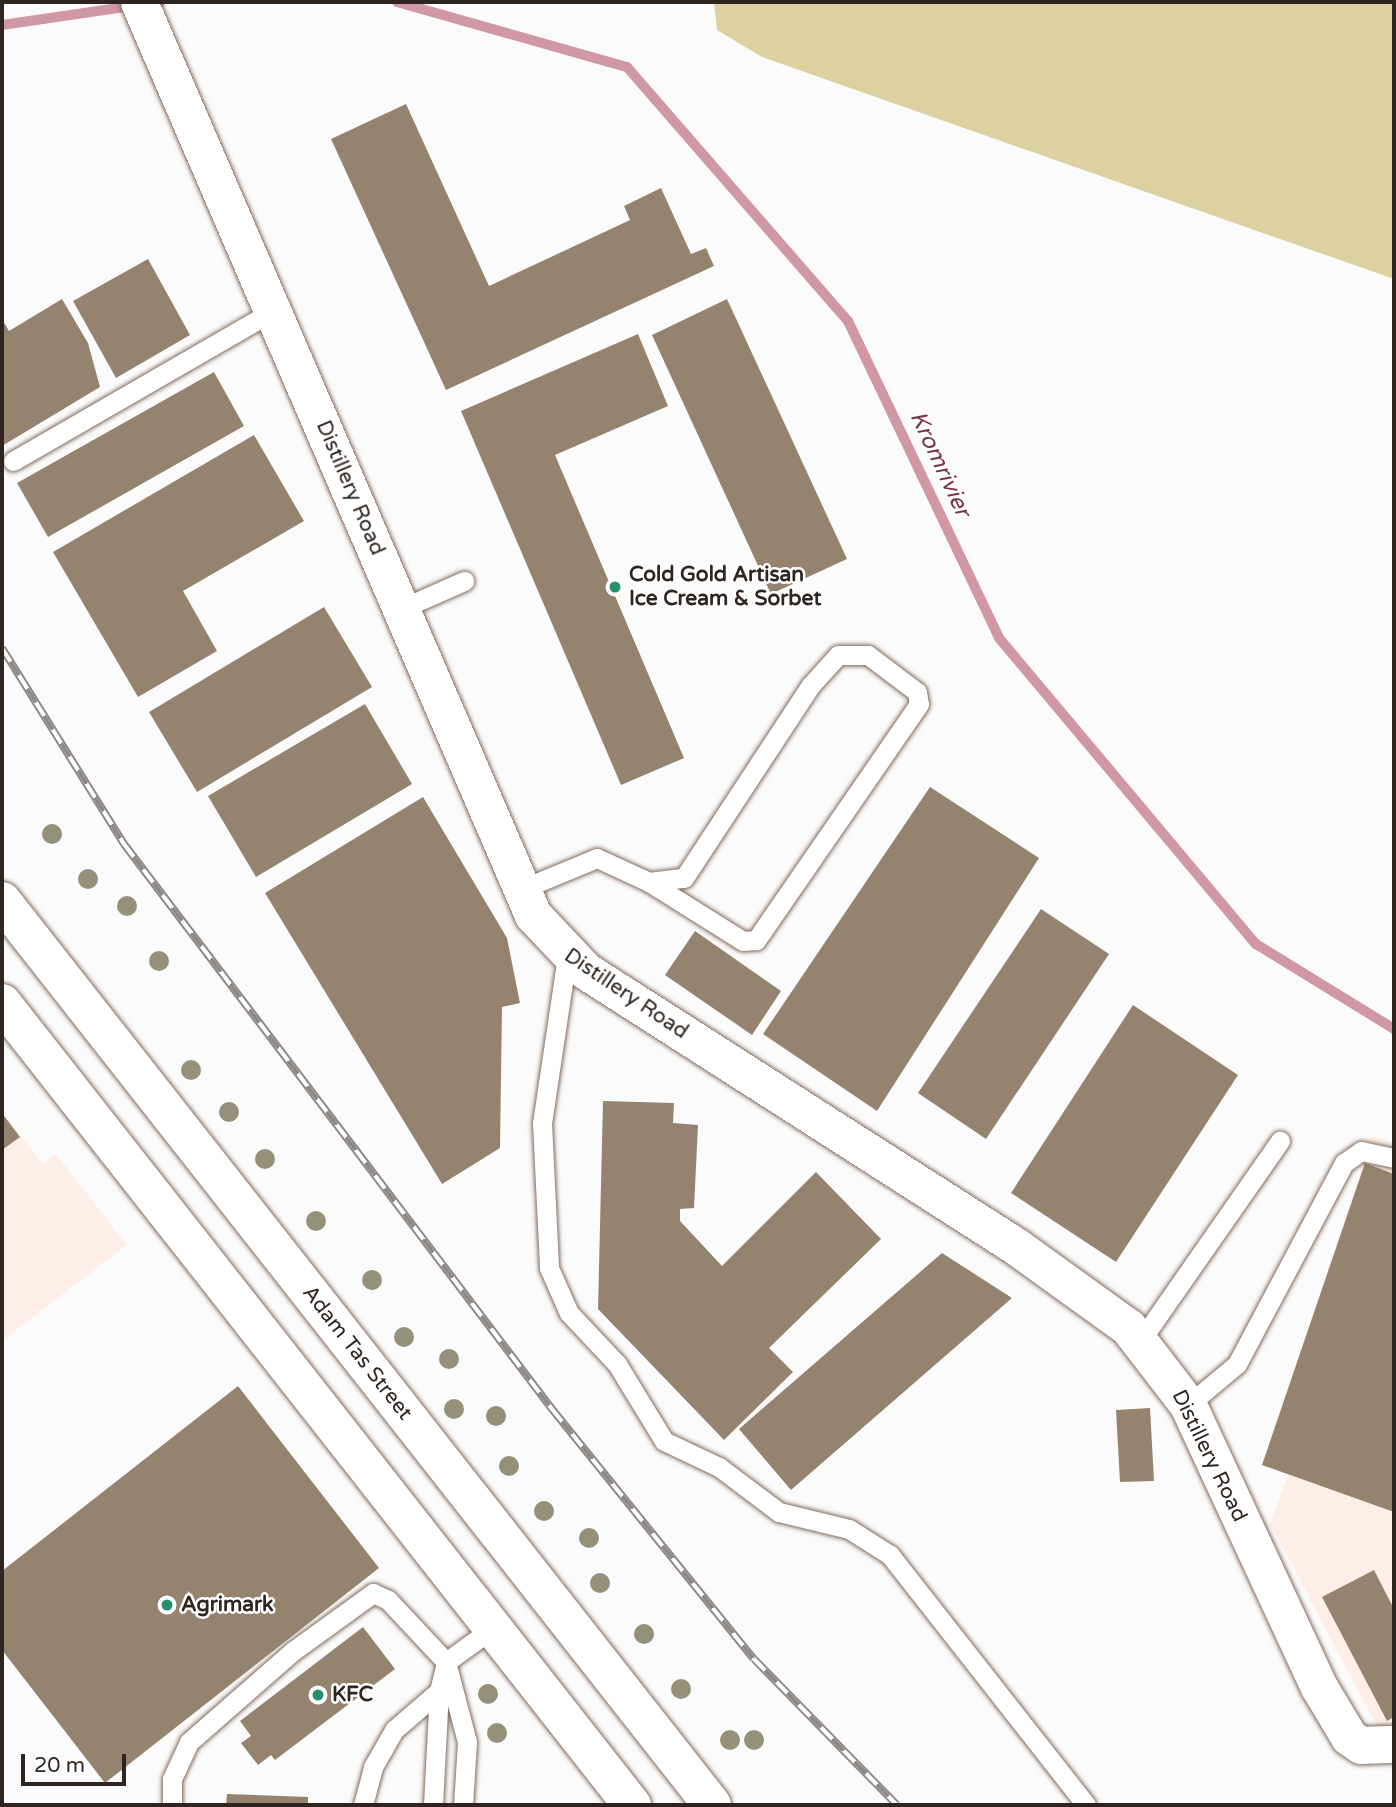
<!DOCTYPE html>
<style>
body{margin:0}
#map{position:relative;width:1396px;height:1807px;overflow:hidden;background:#fbfbfb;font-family:"Varela Round",sans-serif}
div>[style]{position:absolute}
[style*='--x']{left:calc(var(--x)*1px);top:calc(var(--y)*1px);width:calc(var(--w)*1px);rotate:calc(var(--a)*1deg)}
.built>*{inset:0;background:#fdefe8}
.green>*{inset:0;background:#dcd1a1}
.stream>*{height:10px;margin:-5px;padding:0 5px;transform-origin:5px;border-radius:5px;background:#d097a5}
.building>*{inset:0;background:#94846f}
.roads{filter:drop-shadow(0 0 2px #826b5e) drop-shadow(0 0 2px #826b5e)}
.service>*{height:19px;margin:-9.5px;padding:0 9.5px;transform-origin:9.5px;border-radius:9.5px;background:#fff}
.minor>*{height:37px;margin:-18.5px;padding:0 18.5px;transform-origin:18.5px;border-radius:18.5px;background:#fff}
.secondary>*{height:38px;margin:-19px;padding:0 19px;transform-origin:19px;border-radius:19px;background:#fff}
.rail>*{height:8px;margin-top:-4px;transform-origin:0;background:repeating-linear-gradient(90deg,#fff 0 16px,#8e8986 0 32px);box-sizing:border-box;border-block:2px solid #8e8986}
.trees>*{width:20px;height:20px;margin:-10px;border-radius:50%;background:#959079}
.dots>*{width:19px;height:19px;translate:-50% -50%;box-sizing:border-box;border:4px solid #fff;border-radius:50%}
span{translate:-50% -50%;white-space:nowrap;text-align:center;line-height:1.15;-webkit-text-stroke:5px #fff;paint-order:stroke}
.street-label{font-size:21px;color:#2f2520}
.poi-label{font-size:21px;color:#2f2520;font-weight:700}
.left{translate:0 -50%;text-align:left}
.water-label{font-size:23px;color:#7b354a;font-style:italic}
.frame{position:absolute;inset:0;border:4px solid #2f2520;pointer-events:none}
.scale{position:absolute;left:21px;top:1754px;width:105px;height:32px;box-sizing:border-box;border:4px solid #2f2520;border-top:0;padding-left:9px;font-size:21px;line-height:24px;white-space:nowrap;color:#2f2520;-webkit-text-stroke:5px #fff;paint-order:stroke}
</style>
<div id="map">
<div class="built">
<i style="clip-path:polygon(2px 1113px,43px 1164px,56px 1154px,127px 1245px,2px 1341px)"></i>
<i style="clip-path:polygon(1373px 1136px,1394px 1143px,1394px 1724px,1377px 1727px,1270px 1523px,1288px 1475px,1262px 1465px)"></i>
</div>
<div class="green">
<i style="clip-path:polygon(714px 2px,1394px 2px,1394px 279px,762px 57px,717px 30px)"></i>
</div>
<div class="stream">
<i style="--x:397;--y:2;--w:239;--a:15.8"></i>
<i style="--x:627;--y:67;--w:337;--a:49"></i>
<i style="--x:848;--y:321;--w:351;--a:64.5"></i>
<i style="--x:999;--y:638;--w:400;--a:50"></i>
<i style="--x:1256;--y:944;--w:162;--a:31.6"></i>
<i style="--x:2;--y:25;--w:160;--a:-8.3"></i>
</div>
<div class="building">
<i style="clip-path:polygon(406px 104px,489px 286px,630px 220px,624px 206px,661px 188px,691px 254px,706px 248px,714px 266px,446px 390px,331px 139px)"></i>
<i style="clip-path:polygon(148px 259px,190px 335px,116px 378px,73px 301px)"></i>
<i style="clip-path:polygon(62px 299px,88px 343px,100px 387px,2px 446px,2px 319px,9px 331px)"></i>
<i style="clip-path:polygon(727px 299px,847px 559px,771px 594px,652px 335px)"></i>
<i style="clip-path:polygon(638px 334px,668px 406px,555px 455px,684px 758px,621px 785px,461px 411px)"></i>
<i style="clip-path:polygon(214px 372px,244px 426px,48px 537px,17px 483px)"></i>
<i style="clip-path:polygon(254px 435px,304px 521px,183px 591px,217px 651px,138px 697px,53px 552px)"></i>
<i style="clip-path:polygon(324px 607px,372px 687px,197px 792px,149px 712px)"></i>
<i style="clip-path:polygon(365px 704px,412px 784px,256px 877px,208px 796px)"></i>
<i style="clip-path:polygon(930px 787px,1039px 858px,877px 1111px,763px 1034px)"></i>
<i style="clip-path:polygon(423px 797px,507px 938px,520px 1003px,502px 1007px,500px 1148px,442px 1184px,265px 893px)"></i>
<i style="clip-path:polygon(1041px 909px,1109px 954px,986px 1139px,918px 1093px)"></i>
<i style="clip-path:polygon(695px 931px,781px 991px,752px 1035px,665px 975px)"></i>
<i style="clip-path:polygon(1133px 1005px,1238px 1075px,1116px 1262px,1011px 1193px)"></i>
<i style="clip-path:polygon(603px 1101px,674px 1103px,673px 1123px,698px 1125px,694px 1208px,680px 1209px,680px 1221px,722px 1266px,816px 1172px,881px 1239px,769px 1348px,793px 1372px,724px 1440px,598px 1309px)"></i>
<i style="clip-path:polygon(2px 1113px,20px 1137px,2px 1150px)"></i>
<i style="clip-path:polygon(1365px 1163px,1394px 1174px,1394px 1512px,1262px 1465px)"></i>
<i style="clip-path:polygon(942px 1253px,1012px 1298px,791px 1490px,739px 1429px)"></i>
<i style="clip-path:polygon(238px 1386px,379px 1568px,105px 1783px,2px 1650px,2px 1571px)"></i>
<i style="clip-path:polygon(1150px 1408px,1154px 1481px,1120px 1482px,1116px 1410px)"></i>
<i style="clip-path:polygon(1374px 1570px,1394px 1609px,1394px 1717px,1387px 1721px,1322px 1597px)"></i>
<i style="clip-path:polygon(363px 1627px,395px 1669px,275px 1760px,271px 1755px,258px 1765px,241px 1743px,251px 1736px,240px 1721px)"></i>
<i style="clip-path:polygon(227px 1794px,308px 1797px,308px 1805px,226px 1805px)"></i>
</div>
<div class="roads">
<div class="service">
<i style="--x:13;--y:461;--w:300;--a:-30"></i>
<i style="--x:403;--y:608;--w:67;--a:-23.9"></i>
<i style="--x:522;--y:889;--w:81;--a:-22.5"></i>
<i style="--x:597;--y:858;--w:57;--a:24.8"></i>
<i style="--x:649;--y:882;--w:35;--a:-7"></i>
<i style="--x:684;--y:878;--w:231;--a:-56.7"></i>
<i style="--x:811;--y:685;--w:40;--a:-48"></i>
<i style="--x:838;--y:655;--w:30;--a:0"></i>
<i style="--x:868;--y:655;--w:61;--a:37.1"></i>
<i style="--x:917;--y:692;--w:12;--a:81"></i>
<i style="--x:919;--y:704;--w:287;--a:124.6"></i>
<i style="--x:756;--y:940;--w:13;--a:176"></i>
<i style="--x:743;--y:941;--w:111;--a:-147.9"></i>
<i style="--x:567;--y:956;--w:169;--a:98.5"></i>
<i style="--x:542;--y:1123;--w:145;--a:87.2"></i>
<i style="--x:549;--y:1268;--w:49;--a:66"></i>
<i style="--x:569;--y:1313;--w:70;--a:46.7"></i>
<i style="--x:617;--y:1364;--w:90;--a:58.6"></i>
<i style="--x:664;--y:1441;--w:61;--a:25.3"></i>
<i style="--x:719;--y:1467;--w:75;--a:36.9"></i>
<i style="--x:779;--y:1512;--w:72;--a:13.7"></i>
<i style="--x:849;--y:1529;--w:49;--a:32.4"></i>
<i style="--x:890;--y:1555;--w:318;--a:51.9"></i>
<i style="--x:1141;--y:1340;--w:243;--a:-55.1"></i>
<i style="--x:1188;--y:1405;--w:64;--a:-39.9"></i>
<i style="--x:1237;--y:1364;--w:228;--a:-62"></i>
<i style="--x:1344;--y:1163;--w:21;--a:-35"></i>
<i style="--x:1361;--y:1151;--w:34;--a:12"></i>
<i style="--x:172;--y:1805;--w:26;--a:-90"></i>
<i style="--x:172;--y:1779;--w:41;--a:-65.3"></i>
<i style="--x:189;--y:1742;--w:138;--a:-41.2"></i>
<i style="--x:293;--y:1651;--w:99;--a:-35.9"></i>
<i style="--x:373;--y:1593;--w:17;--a:25"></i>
<i style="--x:388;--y:1600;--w:85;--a:46.9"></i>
<i style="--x:446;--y:1662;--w:83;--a:75.3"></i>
<i style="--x:467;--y:1742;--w:63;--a:93.6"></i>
<i style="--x:363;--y:1805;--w:39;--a:-75"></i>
<i style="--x:373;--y:1767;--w:43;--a:-60.4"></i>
<i style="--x:394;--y:1730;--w:60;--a:-40.9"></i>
<i style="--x:439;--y:1691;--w:30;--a:-76"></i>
<i style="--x:446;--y:1662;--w:58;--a:-35.9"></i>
<i style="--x:433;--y:1805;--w:114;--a:-87"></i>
</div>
<div class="minor">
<i style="--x:139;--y:2;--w:994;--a:66.66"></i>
<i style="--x:533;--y:915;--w:77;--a:46.6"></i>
<i style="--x:586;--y:971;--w:512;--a:32.63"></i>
<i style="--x:1017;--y:1247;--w:137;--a:35.8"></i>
<i style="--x:1128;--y:1327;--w:98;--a:52.4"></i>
<i style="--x:1188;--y:1405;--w:311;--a:65.1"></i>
<i style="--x:1319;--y:1687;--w:58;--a:59"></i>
<i style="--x:1349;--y:1737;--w:14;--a:34"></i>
<i style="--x:1361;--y:1745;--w:33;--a:-2"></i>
</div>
<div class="secondary">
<i style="--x:2;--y:901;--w:1149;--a:51.85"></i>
<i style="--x:2;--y:1003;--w:1020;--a:51.85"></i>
</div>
</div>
<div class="rail">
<i style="--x:2;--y:648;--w:231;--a:58.1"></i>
<i style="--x:124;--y:844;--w:709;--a:52.86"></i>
<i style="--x:552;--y:1409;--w:321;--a:51.1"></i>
<i style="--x:754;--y:1659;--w:204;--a:45.6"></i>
</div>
<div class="trees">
<i style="left:52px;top:834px"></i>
<i style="left:88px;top:879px"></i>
<i style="left:127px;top:906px"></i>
<i style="left:159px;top:961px"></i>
<i style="left:191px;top:1070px"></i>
<i style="left:229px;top:1112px"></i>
<i style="left:265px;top:1159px"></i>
<i style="left:316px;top:1221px"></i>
<i style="left:372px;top:1280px"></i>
<i style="left:404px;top:1337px"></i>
<i style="left:449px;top:1359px"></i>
<i style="left:454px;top:1409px"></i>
<i style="left:496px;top:1416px"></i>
<i style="left:509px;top:1466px"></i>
<i style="left:544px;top:1511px"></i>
<i style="left:589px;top:1538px"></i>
<i style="left:600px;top:1583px"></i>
<i style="left:644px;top:1634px"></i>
<i style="left:681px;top:1689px"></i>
<i style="left:488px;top:1694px"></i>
<i style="left:497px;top:1733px"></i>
<i style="left:730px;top:1740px"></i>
<i style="left:754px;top:1740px"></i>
</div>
<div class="dots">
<i style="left:615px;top:587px;background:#258f6e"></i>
<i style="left:167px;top:1605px;background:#258f6e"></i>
<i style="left:318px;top:1695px;background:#258f6e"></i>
</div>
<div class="street-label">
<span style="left:350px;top:488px;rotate:67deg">Distillery Road</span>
<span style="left:626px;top:994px;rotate:34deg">Distillery Road</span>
<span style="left:357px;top:1353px;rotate:52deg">Adam Tas Street</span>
<span style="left:1209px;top:1456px;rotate:64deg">Distillery Road</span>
</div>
<div class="poi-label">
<span class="left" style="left:629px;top:587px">Cold Gold Artisan<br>Ice Cream &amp; Sorbet</span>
<span class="left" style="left:181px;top:1605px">Agrimark</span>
<span class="left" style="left:332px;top:1695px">KFC</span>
</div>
<div class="water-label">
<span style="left:940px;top:464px;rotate:65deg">Kromrivier</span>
</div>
<div class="frame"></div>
<div class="scale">20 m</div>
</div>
